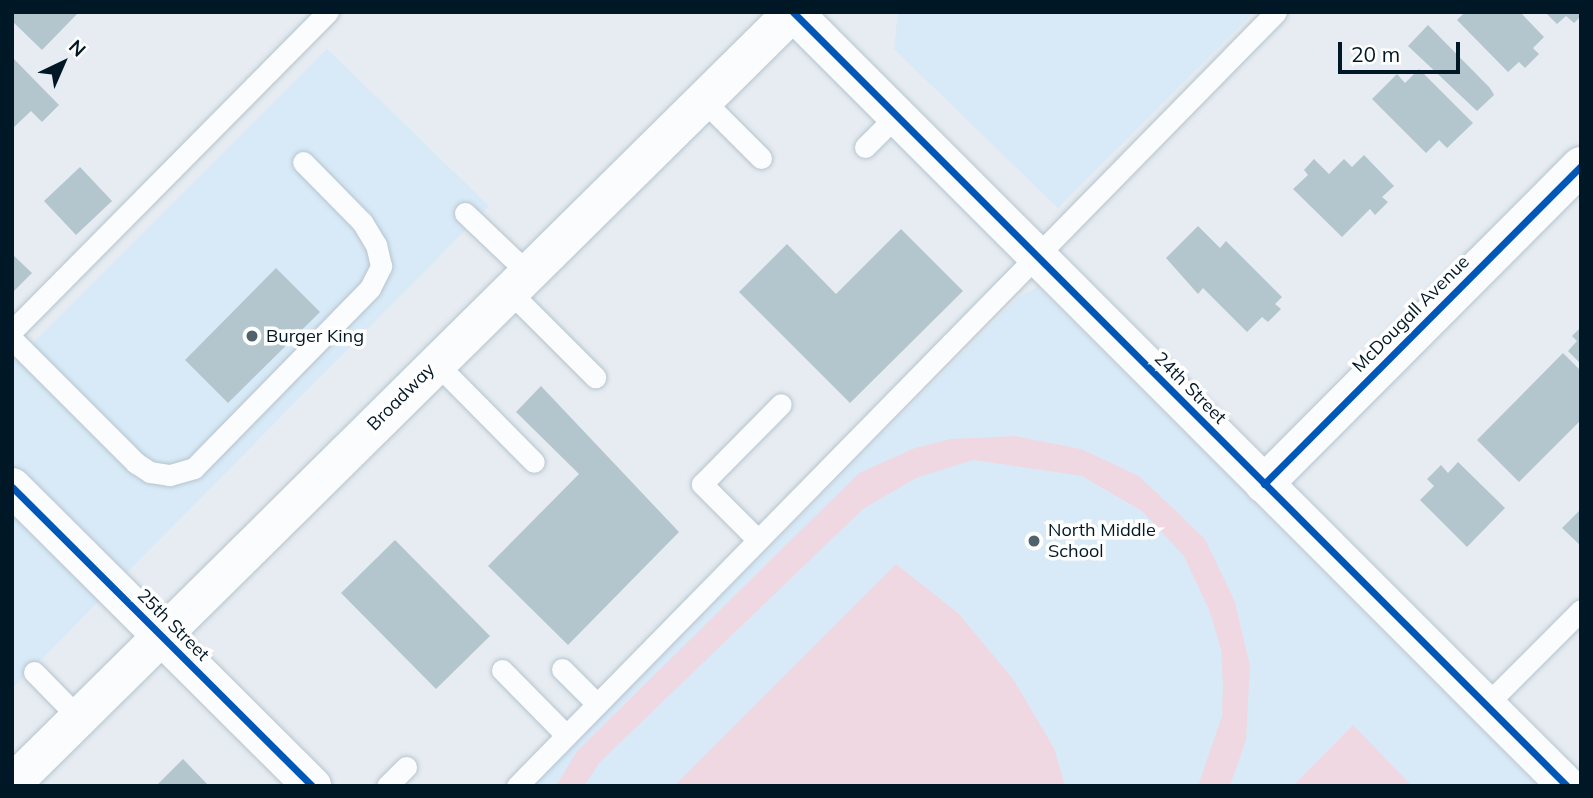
<!DOCTYPE html>
<style>
body{margin:0}
#map{position:relative;width:1593px;height:798px;overflow:hidden;background:#e6ecf1;font-family:Mulish,sans-serif}
div>[style]{position:absolute}
[style*='--x']{left:calc(var(--x)*1px);top:calc(var(--y)*1px);width:calc(var(--w)*1px);rotate:calc(var(--a)*1deg)}
.built>*{inset:0;background:#d8eaf7}
.green>*{inset:0;background:#f0d8e2}
.building>*{inset:0;background:#b3c6cd}
.roads{filter:drop-shadow(0 0 2px #b6c4cf) drop-shadow(0 0 2px #b6c4cf)}
.lane>*{height:21px;margin:-10.5px;padding:0 10.5px;transform-origin:10.5px;border-radius:10.5px;background:#fbfcfd}
.street>*{height:38px;margin:-19px;padding:0 19px;transform-origin:19px;border-radius:19px;background:#fbfcfd}
.secondary>*{height:38px;margin:-19px;padding:0 19px;transform-origin:19px;border-radius:19px;background:#fbfcfd}
.primary>*{height:38px;margin:-19px;padding:0 19px;transform-origin:19px;border-radius:19px;background:#fbfcfd}
.cycleway>*{height:7px;margin:-3.5px;padding:0 3.5px;transform-origin:3.5px;border-radius:3.5px;background:#0057b8}
.dots>*{width:19px;height:19px;translate:-50% -50%;box-sizing:border-box;border:4px solid #fff;border-radius:50%}
span{translate:-50% -50%;white-space:nowrap;text-align:center;line-height:1.15;-webkit-text-stroke:7px #fff;paint-order:stroke}
.street-label{font-size:18px;color:#001726}
.poi-label{font-size:18px;color:#001726}
.left{translate:0 -50%;text-align:left}
.frame{position:absolute;inset:0;border:14px solid #001726;pointer-events:none}
.north{position:absolute;left:28px;top:28px;width:70px;height:70px;-webkit-text-stroke:5px #fff;paint-order:stroke;rotate:44deg;font-size:19px;font-weight:700;line-height:28px;text-align:center;color:#001726}
.north::after{content:'';display:block;margin:auto;width:24px;height:32px;background:#001726;clip-path:polygon(50% 0,100% 100%,50% 72%,0 100%)}
.scale{position:absolute;left:1338px;top:42px;width:122px;height:32px;box-sizing:border-box;border:4px solid #001726;border-top:0;padding-left:9px;font-size:21px;line-height:24px;white-space:nowrap;color:#001726;-webkit-text-stroke:5px #fff;paint-order:stroke}
</style>
<div id="map">
<div class="built">
<i style="clip-path:polygon(898px 12px,1254px 12px,1058px 208px,894px 49px)"></i>
<i style="clip-path:polygon(327px 49px,489px 206px,12px 689px,12px 364px)"></i>
<i style="clip-path:polygon(1038px 287px,1537px 786px,531px 786px,1020px 296px)"></i>
</div>
<div class="green">
<i style="clip-path:polygon(1015px 436px,1081px 449px,1139px 476px,1205px 539px,1235px 602px,1250px 666px,1246px 740px,1230px 786px,1198px 786px,1222px 716px,1223px 685px,1221px 650px,1210px 612px,1184px 556px,1142px 511px,1082px 476px,973px 460px,916px 478px,863px 509px,600px 762px,584px 786px,556px 786px,577px 751px,859px 473px,915px 448px,951px 439px)"></i>
<i style="clip-path:polygon(896px 564px,958px 613px,1013px 679px,1054px 748px,1065px 786px,674px 786px)"></i>
<i style="clip-path:polygon(1353px 725px,1412px 786px,1293px 786px)"></i>
</div>
<div class="building">
<i style="clip-path:polygon(12px 12px,79px 12px,42px 50px,12px 21px)"></i>
<i style="clip-path:polygon(1465px 12px,1520px 12px,1544px 37px,1533px 48px,1539px 54px,1525px 68px,1519px 62px,1508px 72px,1457px 20px)"></i>
<i style="clip-path:polygon(1545px 12px,1581px 12px,1581px 16px,1574px 23px,1566px 16px,1557px 24px)"></i>
<i style="clip-path:polygon(1428px 25px,1490px 88px,1494px 95px,1477px 111px,1408px 46px)"></i>
<i style="clip-path:polygon(12px 57px,59px 105px,42px 122px,31px 111px,12px 129px)"></i>
<i style="clip-path:polygon(1419px 69px,1473px 123px,1447px 148px,1439px 140px,1426px 153px,1372px 99px,1397px 74px,1405px 83px)"></i>
<i style="clip-path:polygon(1364px 155px,1394px 186px,1382px 197px,1388px 202px,1375px 215px,1370px 209px,1342px 237px,1293px 189px,1308px 175px,1304px 170px,1314px 159px,1329px 174px,1344px 159px,1352px 167px)"></i>
<i style="clip-path:polygon(80px 167px,112px 201px,76px 235px,44px 201px)"></i>
<i style="clip-path:polygon(1198px 226px,1220px 248px,1226px 241px,1282px 297px,1275px 304px,1281px 309px,1268px 322px,1262px 317px,1247px 332px,1203px 288px,1198px 294px,1166px 258px)"></i>
<i style="clip-path:polygon(901px 229px,963px 291px,850px 403px,739px 292px,787px 244px,836px 294px)"></i>
<i style="clip-path:polygon(12px 254px,32px 273px,12px 293px)"></i>
<i style="clip-path:polygon(276px 268px,320px 312px,228px 403px,185px 360px)"></i>
<i style="clip-path:polygon(1581px 327px,1581px 364px,1568px 351px,1577px 341px,1572px 336px)"></i>
<i style="clip-path:polygon(1563px 353px,1581px 371px,1581px 420px,1519px 482px,1477px 440px)"></i>
<i style="clip-path:polygon(541px 386px,679px 532px,568px 645px,488px 566px,579px 474px,516px 412px)"></i>
<i style="clip-path:polygon(1458px 462px,1505px 508px,1467px 547px,1420px 500px,1434px 486px,1427px 479px,1441px 465px,1448px 473px)"></i>
<i style="clip-path:polygon(1581px 509px,1581px 546px,1562px 528px)"></i>
<i style="clip-path:polygon(395px 540px,490px 636px,436px 689px,341px 593px)"></i>
<i style="clip-path:polygon(183px 759px,209px 786px,156px 786px)"></i>
</div>
<div class="roads">
<div class="lane">
<i style="--x:703;--y:100;--w:82;--a:45"></i>
<i style="--x:865;--y:147;--w:44;--a:-45"></i>
<i style="--x:465;--y:213;--w:87;--a:43.6"></i>
<i style="--x:509;--y:291;--w:122;--a:45"></i>
<i style="--x:12;--y:331;--w:449;--a:-45.3"></i>
<i style="--x:12;--y:339;--w:175;--a:45"></i>
<i style="--x:136;--y:463;--w:17;--a:33"></i>
<i style="--x:150;--y:472;--w:20;--a:9"></i>
<i style="--x:170;--y:475;--w:25;--a:-16"></i>
<i style="--x:194;--y:468;--w:252;--a:-45.6"></i>
<i style="--x:370;--y:288;--w:25;--a:-63"></i>
<i style="--x:381;--y:266;--w:22;--a:-103"></i>
<i style="--x:376;--y:245;--w:27;--a:-121"></i>
<i style="--x:362;--y:222;--w:84;--a:-134.5"></i>
<i style="--x:436;--y:363;--w:139;--a:45.3"></i>
<i style="--x:757;--y:539;--w:78;--a:-135"></i>
<i style="--x:702;--y:484;--w:112;--a:-45.4"></i>
<i style="--x:562;--y:669;--w:49;--a:45"></i>
<i style="--x:502;--y:670;--w:91;--a:45.4"></i>
<i style="--x:34;--y:672;--w:63;--a:45.6"></i>
<i style="--x:1486;--y:705;--w:134;--a:-45"></i>
<i style="--x:387;--y:786;--w:27;--a:-45"></i>
<i style="--x:517;--y:786;--w:1084;--a:-45.56"></i>
</div>
<div class="street">
<i style="--x:793;--y:12;--w:1095;--a:45"></i>
<i style="--x:12;--y:487;--w:424;--a:44.9"></i>
</div>
<div class="secondary">
<i style="--x:1264;--y:484;--w:449;--a:-45.1"></i>
</div>
<div class="primary">
<i style="--x:12;--y:784;--w:1098;--a:-44.67"></i>
</div>
</div>
<div class="cycleway">
<i style="--x:793;--y:12;--w:1095;--a:45"></i>
<i style="--x:1264;--y:484;--w:449;--a:-45.1"></i>
<i style="--x:12;--y:487;--w:424;--a:44.9"></i>
</div>
<div class="dots">
<i style="left:252px;top:336px;background:#50626d"></i>
<i style="left:1034px;top:541px;background:#50626d"></i>
</div>
<div class="street-label">
<span style="left:1411px;top:314px;rotate:-45deg">McDougall Avenue</span>
<span style="left:1190px;top:388px;rotate:45deg">24th Street</span>
<span style="left:401px;top:397px;rotate:-45deg">Broadway</span>
<span style="left:173px;top:625px;rotate:45deg">25th Street</span>
</div>
<div class="poi-label">
<span class="left" style="left:266px;top:336px">Burger King</span>
<span class="left" style="left:1048px;top:541px">North Middle<br>School</span>
</div>
<div class="frame"></div>
<div class="north">N</div>
<div class="scale">20 m</div>
</div>
